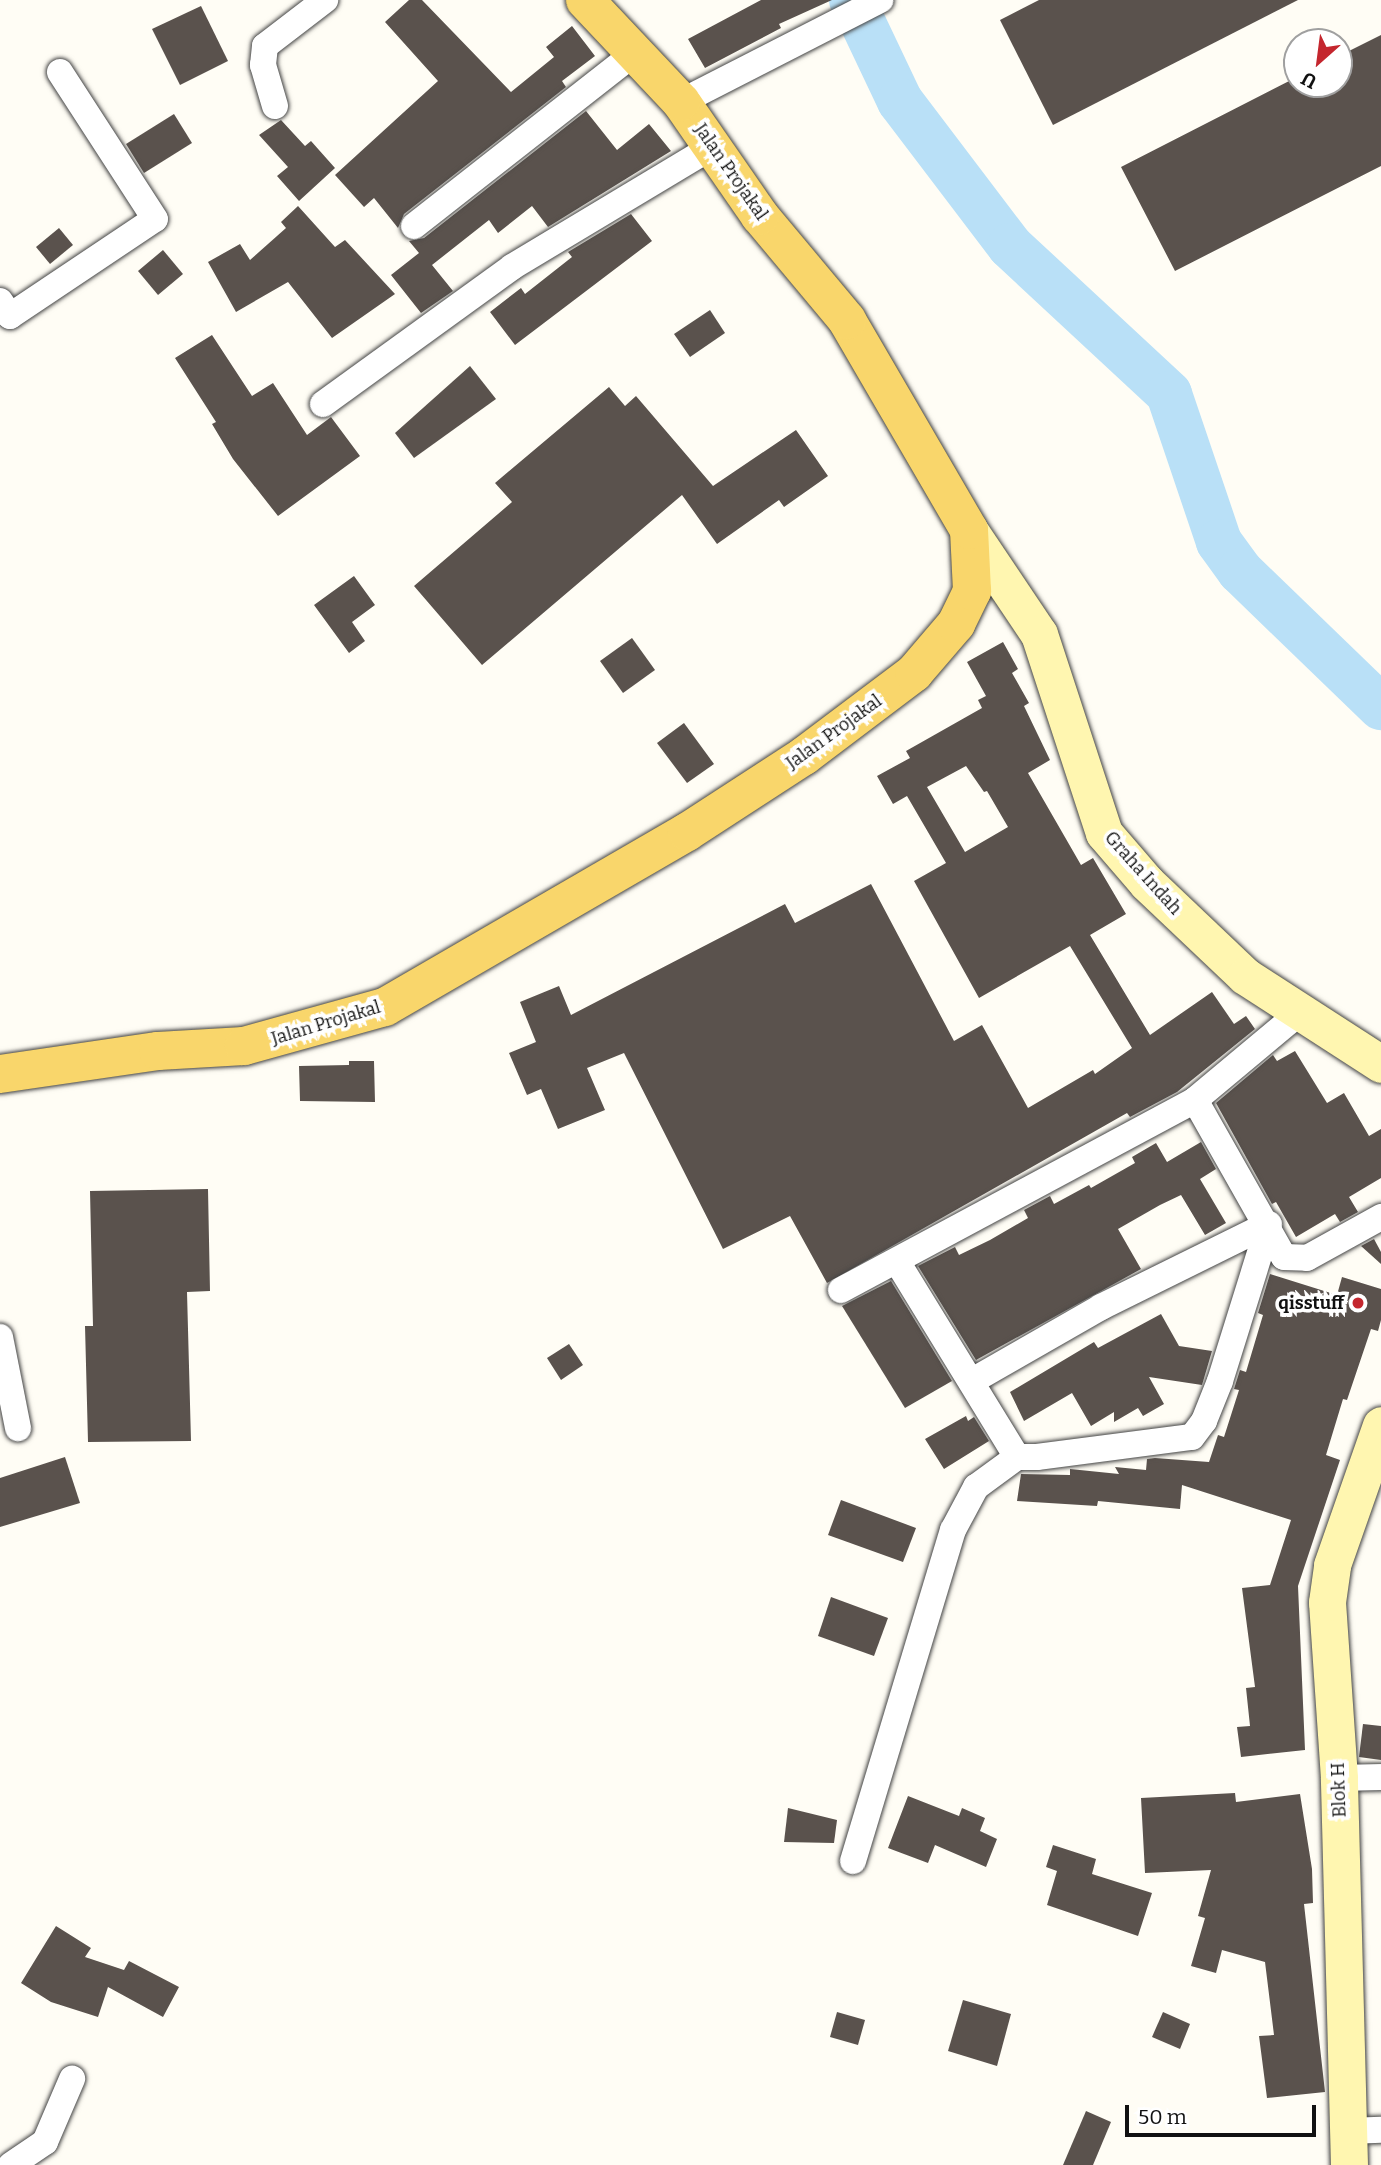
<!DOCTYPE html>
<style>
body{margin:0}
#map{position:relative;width:1381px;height:2165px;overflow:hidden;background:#fffdf5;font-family:Bitter,serif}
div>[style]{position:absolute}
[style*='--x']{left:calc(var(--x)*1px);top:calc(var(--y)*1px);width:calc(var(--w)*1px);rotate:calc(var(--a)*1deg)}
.river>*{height:46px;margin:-23px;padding:0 23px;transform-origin:23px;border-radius:23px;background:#b9e0f7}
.building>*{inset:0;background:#5a524d}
.roads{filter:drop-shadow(0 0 2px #444) drop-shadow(0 0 2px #444)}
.street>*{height:26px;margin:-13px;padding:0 13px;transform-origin:13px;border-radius:13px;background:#fff}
.secondary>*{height:37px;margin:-18.5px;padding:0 18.5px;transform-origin:18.5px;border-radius:18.5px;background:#fff6b0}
.primary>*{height:38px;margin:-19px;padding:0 19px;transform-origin:19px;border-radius:19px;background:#f9d66b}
.dots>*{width:19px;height:19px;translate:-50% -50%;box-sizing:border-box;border:4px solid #fff;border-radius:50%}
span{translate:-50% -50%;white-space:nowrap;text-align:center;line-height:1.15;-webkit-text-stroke:7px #fff;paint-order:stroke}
.street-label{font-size:18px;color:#111}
.poi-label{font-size:18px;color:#111;font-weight:700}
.right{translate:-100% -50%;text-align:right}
.north{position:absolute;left:1283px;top:28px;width:70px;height:70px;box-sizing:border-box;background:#fff;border:2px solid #a0a0a0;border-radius:50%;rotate:208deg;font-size:19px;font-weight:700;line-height:28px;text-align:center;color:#111}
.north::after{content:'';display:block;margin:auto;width:24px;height:32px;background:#c4262e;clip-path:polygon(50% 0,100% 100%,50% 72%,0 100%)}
.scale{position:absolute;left:1125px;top:2105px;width:191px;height:32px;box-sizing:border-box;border:4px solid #111;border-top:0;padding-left:9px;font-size:21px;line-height:24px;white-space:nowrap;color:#111;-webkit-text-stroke:5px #fff;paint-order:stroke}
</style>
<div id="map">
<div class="river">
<i style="--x:852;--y:0;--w:112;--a:64.6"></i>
<i style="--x:900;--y:101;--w:182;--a:52.8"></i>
<i style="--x:1010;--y:246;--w:217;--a:42.9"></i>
<i style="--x:1169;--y:394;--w:156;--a:71.3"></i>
<i style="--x:1219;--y:542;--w:36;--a:54"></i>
<i style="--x:1240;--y:571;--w:196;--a:44"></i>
</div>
<div class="building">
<i style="clip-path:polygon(409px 0,422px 0,511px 92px,554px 57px,546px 47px,572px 26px,595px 56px,562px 81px,566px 87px,404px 214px,398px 228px,374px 198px,364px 207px,335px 175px,438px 81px,385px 22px)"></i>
<i style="clip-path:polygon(761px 0,832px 0,779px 24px,781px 28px,705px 68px,688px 39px)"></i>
<i style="clip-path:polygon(1039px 0,1298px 0,1053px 125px,1000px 20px)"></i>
<i style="clip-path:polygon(201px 6px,228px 61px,180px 85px,152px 29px)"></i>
<i style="clip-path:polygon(1381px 35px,1381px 166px,1175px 271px,1121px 167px,1297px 77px,1297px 84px,1339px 84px,1339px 56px)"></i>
<i style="clip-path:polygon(586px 111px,617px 150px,649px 124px,671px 151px,548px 227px,532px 206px,498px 233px,489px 220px,432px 265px,453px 291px,421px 313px,391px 275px,419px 253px,409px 241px,424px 238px)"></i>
<i style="clip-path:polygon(174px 114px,192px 143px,144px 173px,126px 144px)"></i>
<i style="clip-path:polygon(281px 120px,305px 146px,311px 141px,335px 168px,299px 201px,277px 176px,288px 167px,259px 135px)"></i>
<i style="clip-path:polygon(298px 206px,335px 247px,345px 240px,395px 294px,332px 338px,288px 282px,236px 312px,208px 262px,240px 244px,250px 260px,286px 228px,281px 222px)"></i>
<i style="clip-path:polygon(631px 214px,652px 241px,515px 345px,490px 312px,521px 288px,525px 294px,572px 257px,568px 252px)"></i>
<i style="clip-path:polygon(59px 228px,73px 245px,50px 264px,36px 247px)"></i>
<i style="clip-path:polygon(163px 250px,183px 274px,158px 295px,138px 271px)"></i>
<i style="clip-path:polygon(710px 310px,725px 333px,690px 357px,674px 334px)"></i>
<i style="clip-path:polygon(212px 335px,252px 396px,273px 383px,307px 435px,331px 417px,360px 456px,278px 516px,233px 459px,212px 424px,216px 422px,175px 358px)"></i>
<i style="clip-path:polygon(470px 366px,496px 399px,414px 458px,395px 433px)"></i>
<i style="clip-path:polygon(609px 387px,625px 406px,636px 396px,713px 486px,796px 430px,828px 476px,784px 507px,779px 500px,717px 544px,682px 495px,482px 665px,414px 586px,512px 502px,495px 483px)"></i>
<i style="clip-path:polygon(354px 576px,375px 605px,352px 622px,365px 641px,349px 653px,314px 605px)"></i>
<i style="clip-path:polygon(632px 638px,655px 670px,623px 693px,600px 661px)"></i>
<i style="clip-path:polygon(evenodd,1003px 642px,1018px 669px,1012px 673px,1029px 703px,1024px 706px,1050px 760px,1028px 773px,1081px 865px,1093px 858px,1126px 914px,1090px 935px,1150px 1035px,1212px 992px,1234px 1024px,1246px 1016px,1255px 1029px,1177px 1092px,1130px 1117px,1127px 1113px,827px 1283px,790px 1216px,723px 1249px,624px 1053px,587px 1068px,605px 1110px,558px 1129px,541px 1089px,527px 1095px,509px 1053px,536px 1042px,520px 1002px,559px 986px,571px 1015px,785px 904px,795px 923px,871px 884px,954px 1041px,982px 1025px,1028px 1108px,1093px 1070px,1095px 1074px,1132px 1048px,1070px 946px,979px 998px,914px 881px,946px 863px,907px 796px,893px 804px,877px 776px,910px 758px,906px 751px,982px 708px,978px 700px,986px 696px,967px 662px,1003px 642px,966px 766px,984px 792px,987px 791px,1008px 827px,965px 852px,927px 787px,966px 766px)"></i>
<i style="clip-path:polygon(684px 723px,714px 764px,687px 783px,657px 743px)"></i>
<i style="clip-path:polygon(1295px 1051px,1327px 1103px,1344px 1093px,1369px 1136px,1381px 1129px,1381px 1178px,1349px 1197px,1358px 1212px,1340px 1222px,1335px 1214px,1296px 1237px,1276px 1202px,1272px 1204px,1216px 1103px,1273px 1055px,1277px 1061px)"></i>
<i style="clip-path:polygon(349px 1061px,374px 1061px,375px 1102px,300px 1101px,299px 1066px,349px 1065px)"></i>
<i style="clip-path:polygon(1201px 1142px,1216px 1169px,1200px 1179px,1226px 1223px,1205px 1235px,1181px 1195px,1160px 1205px,1118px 1229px,1141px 1269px,976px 1360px,918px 1266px,955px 1247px,959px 1255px,990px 1240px,1028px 1218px,1024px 1210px,1050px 1196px,1054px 1204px,1089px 1185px,1091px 1188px,1135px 1163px,1132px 1157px,1156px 1143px,1167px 1162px)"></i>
<i style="clip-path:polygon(208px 1189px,210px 1291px,187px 1292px,191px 1441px,88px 1442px,85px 1326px,93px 1326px,90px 1191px)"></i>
<i style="clip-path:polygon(1374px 1239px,1381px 1252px,1381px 1264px,1361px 1246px)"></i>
<i style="clip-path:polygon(1270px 1274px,1337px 1295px,1342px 1277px,1381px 1289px,1381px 1320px,1378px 1331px,1371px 1329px,1347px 1400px,1343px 1399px,1326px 1455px,1340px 1460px,1298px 1586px,1305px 1750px,1241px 1757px,1237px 1727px,1250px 1726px,1246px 1688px,1255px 1687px,1242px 1588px,1270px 1585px,1291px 1520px,1182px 1485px,1180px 1509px,1098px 1501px,1097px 1506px,1017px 1501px,1021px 1474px,1070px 1475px,1070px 1469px,1119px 1474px,1115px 1467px,1146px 1470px,1147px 1459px,1155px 1458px,1209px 1462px,1218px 1435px,1224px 1437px,1239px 1390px,1234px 1389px,1240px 1370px,1246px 1372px,1263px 1315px,1258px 1313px)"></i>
<i style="clip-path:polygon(891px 1281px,952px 1381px,905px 1408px,842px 1306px)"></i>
<i style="clip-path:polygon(1161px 1314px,1179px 1346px,1212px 1351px,1202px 1385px,1149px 1377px,1164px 1404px,1143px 1416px,1138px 1408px,1114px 1422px,1114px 1412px,1091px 1426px,1072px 1393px,1024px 1421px,1010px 1392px,1094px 1342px,1098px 1348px)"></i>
<i style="clip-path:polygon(569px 1344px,583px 1365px,561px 1380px,547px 1358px)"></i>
<i style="clip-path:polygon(966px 1416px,968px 1421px,974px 1417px,989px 1441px,944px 1469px,925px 1439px)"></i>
<i style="clip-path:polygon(65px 1457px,80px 1503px,0 1527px,0 1478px)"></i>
<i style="clip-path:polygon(841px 1500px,916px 1528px,903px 1562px,828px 1535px)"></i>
<i style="clip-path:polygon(831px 1597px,888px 1618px,874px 1656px,818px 1636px)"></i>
<i style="clip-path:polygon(1363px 1724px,1381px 1726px,1381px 1760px,1359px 1757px)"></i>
<i style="clip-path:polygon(1235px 1793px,1236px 1802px,1300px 1794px,1312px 1869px,1313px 1903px,1304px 1904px,1325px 2092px,1267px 2098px,1259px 2036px,1274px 2035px,1265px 1962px,1222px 1950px,1216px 1973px,1191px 1966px,1205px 1918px,1198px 1916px,1211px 1870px,1145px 1873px,1141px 1798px)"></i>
<i style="clip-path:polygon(908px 1796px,959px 1816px,962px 1808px,985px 1818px,980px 1831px,997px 1839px,986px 1867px,935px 1845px,928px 1863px,888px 1848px)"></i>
<i style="clip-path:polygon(788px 1808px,837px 1820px,834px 1843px,784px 1842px)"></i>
<i style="clip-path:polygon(1053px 1845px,1096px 1859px,1092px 1874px,1152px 1893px,1138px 1936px,1047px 1905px,1057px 1871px,1046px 1867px)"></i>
<i style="clip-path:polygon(56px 1926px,91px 1948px,85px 1957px,124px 1970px,129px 1961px,179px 1987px,163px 2017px,108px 1987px,98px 2017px,51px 2002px,21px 1983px)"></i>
<i style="clip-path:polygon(963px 2000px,1011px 2014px,997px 2066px,948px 2051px)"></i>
<i style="clip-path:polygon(837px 2012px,865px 2020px,858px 2045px,830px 2037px)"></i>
<i style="clip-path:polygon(1163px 2012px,1190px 2024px,1180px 2049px,1152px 2037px)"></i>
<i style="clip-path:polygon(1086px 2111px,1111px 2122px,1093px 2165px,1063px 2165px)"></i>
</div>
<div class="roads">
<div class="street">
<i style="--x:681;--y:102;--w:224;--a:-27.1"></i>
<i style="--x:275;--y:106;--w:43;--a:-106.3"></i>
<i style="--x:263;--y:65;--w:19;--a:-84"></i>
<i style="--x:265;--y:46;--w:76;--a:-37.5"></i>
<i style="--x:414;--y:226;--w:281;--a:-38.1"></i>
<i style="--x:0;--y:301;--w:18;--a:56"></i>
<i style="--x:10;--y:316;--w:174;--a:-33.8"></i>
<i style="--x:155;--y:219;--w:175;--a:-122.9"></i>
<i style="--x:323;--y:404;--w:233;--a:-35.9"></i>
<i style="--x:512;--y:267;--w:233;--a:-31"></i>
<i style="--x:1195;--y:1100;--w:180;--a:60.5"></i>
<i style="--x:1284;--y:1257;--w:23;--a:2"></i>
<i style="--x:1307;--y:1258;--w:85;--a:-29"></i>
<i style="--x:898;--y:1263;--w:228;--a:58.5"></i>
<i style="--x:1017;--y:1457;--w:20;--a:0"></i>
<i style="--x:1037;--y:1457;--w:156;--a:-7.4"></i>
<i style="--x:1192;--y:1437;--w:20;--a:-53"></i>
<i style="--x:1204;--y:1421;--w:43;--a:-68.2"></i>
<i style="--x:1220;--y:1381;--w:164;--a:-72.7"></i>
<i style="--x:841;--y:1290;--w:402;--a:-28.2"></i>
<i style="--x:1195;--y:1100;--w:136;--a:-39.9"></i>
<i style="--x:0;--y:1337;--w:93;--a:78.8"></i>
<i style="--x:972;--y:1381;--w:149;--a:-29.8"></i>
<i style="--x:1101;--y:1307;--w:187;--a:-26.3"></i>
<i style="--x:1339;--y:1778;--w:42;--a:-1.4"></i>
<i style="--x:853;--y:1861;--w:346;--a:-73.2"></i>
<i style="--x:953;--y:1530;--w:49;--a:-61.9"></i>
<i style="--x:976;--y:1487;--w:51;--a:-36.2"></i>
<i style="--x:1348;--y:2131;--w:33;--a:-2"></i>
<i style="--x:11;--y:2165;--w:41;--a:-34.1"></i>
<i style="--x:45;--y:2142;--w:69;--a:-66.8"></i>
</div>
<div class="secondary">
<i style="--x:969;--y:530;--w:125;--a:56.1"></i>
<i style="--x:1039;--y:634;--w:209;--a:71.9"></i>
<i style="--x:1104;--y:833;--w:66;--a:49.3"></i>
<i style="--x:1147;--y:883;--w:135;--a:43.5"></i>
<i style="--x:1245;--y:976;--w:162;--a:32.9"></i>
<i style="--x:1349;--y:2165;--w:387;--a:-91.5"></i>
<i style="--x:1339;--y:1778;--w:176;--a:-93.9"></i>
<i style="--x:1327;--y:1602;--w:37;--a:-82"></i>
<i style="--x:1332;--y:1565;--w:148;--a:-70.7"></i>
</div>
<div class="primary">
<i style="--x:0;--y:1074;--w:160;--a:-8.3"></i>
<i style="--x:158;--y:1051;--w:86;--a:-3.3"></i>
<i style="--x:244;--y:1046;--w:146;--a:-15.5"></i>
<i style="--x:385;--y:1007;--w:349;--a:-30.1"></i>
<i style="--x:687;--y:832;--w:140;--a:-33"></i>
<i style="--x:804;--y:756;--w:138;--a:-37"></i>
<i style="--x:914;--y:673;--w:65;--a:-49.4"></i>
<i style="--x:956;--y:624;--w:37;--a:-64"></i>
<i style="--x:972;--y:591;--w:61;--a:-92.8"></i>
<i style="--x:969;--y:530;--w:243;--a:-120.2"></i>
<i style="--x:847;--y:320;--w:136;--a:-129.9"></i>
<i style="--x:760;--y:216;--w:139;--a:-124.7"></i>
<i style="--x:681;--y:102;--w:140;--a:-133.3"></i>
</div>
</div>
<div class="dots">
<i style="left:1358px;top:1303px;background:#c4262e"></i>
</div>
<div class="street-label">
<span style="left:731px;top:172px;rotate:55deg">Jalan Projakal</span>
<span style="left:834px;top:732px;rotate:-36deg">Jalan Projakal</span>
<span style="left:1143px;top:873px;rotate:48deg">Graha Indah</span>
<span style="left:326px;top:1023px;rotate:-17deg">Jalan Projakal</span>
<span style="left:1339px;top:1790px;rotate:-92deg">Blok H</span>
</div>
<div class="poi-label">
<span class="right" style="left:1344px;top:1303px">qisstuff</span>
</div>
<div class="north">U</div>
<div class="scale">50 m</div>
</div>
